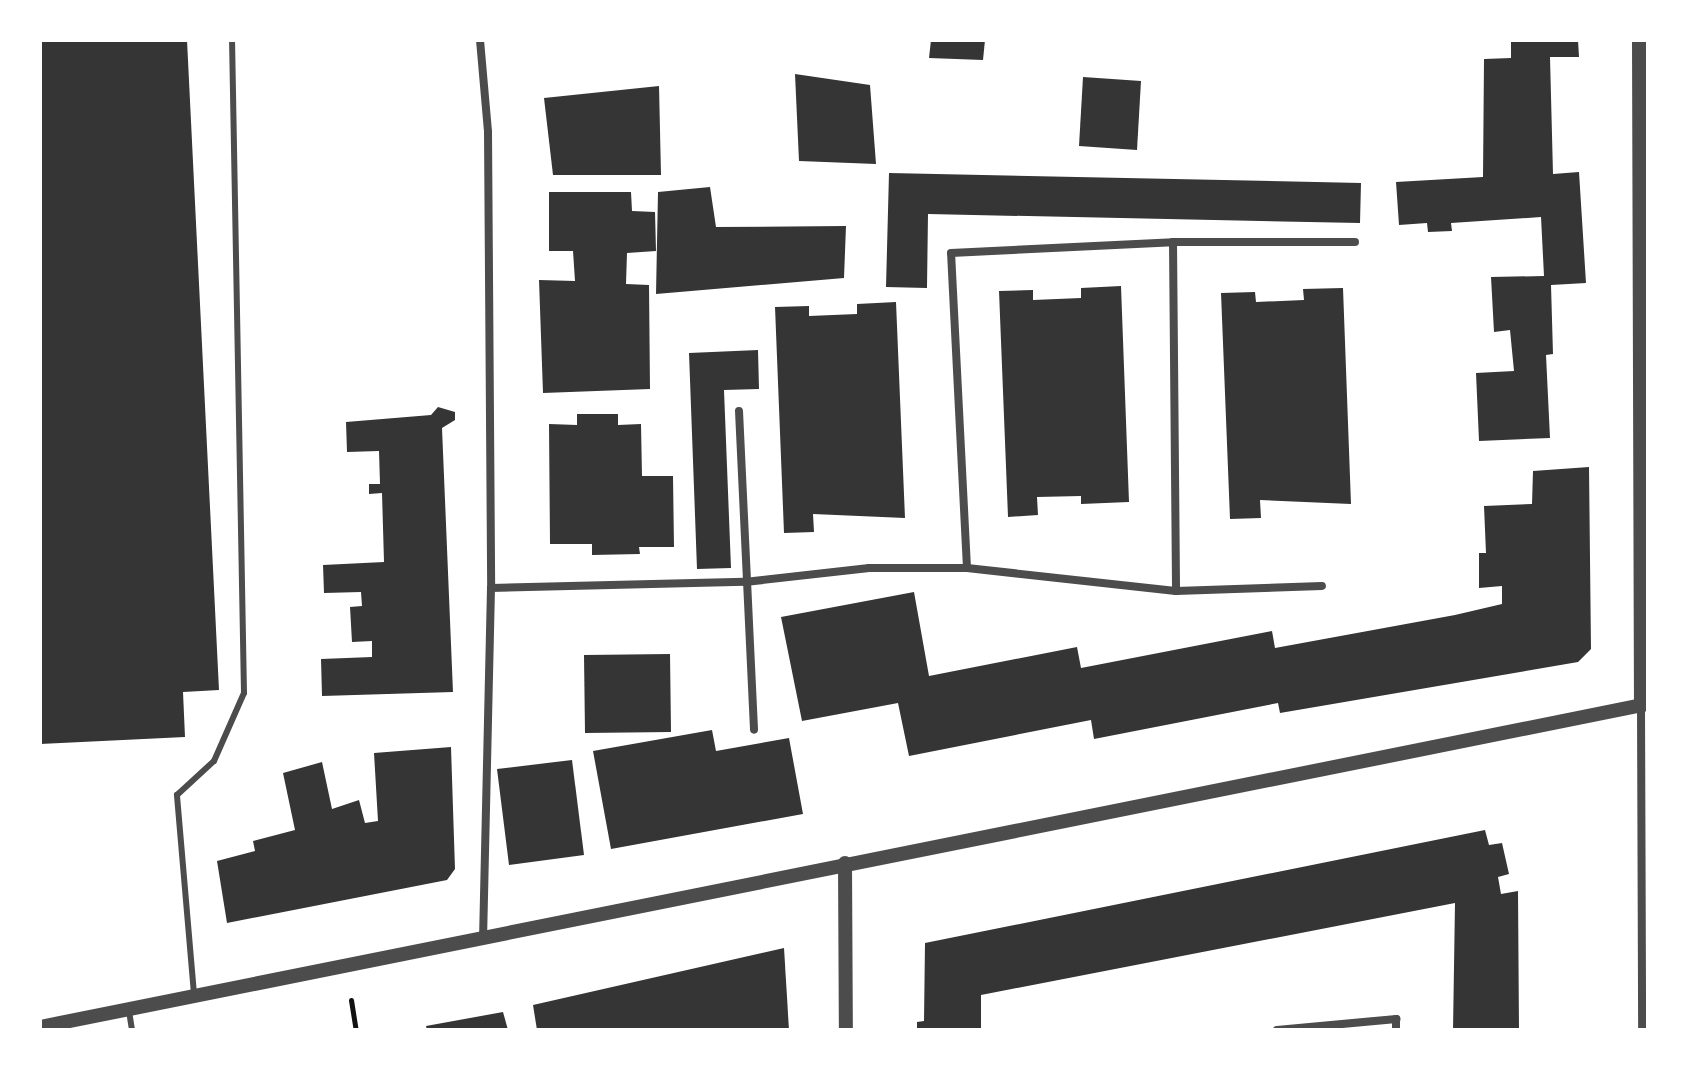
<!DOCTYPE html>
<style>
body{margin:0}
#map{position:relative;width:1688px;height:1070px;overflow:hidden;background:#fff;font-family:"Source Sans 3",sans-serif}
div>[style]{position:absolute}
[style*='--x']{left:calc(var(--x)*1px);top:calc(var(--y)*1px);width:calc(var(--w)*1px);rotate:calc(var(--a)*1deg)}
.building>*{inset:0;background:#353535}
.path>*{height:5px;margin:-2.5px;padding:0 2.5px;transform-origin:2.5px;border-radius:2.5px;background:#111}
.service>*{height:6px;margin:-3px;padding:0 3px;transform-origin:3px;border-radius:3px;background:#4c4c4c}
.minor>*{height:8px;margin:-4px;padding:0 4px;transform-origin:4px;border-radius:4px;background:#4c4c4c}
.tertiary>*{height:14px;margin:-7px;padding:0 7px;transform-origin:7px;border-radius:7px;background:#4c4c4c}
span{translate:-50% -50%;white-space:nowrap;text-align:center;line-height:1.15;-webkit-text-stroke:6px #fff;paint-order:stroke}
.frame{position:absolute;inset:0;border:42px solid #fff;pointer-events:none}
</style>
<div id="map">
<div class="building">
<i style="clip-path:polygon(40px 40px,187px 40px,219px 690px,183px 692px,185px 737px,40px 744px)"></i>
<i style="clip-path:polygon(931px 40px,985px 40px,983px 60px,929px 58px)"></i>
<i style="clip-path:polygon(1511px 40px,1578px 40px,1579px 57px,1550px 57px,1553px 174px,1579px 172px,1586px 283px,1551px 285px,1553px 354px,1546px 355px,1550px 438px,1479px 441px,1476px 373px,1514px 371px,1510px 330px,1494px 332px,1491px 277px,1544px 276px,1541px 217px,1451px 223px,1452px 231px,1428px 232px,1427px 223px,1399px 225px,1396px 182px,1483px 177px,1484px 59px,1511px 58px)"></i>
<i style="clip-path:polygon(795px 74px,870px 85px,876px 164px,799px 161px)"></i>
<i style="clip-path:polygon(1083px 77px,1141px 81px,1137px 150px,1079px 146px)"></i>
<i style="clip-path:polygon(659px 86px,661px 175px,553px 175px,544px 98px)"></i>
<i style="clip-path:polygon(889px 173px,1361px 183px,1360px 223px,928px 214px,927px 288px,886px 287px)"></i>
<i style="clip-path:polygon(710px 187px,716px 227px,846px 226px,844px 278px,656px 294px,658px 192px)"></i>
<i style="clip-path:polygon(549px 192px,631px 192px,632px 211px,655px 212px,656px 251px,627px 253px,626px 284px,649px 285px,650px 389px,543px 393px,539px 280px,575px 281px,573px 251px,549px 251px)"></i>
<i style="clip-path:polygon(1121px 286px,1129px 502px,1081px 504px,1081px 496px,1037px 497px,1038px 515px,1008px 517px,999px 291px,1033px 290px,1033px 300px,1081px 298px,1081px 288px)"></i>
<i style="clip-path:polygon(1343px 288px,1351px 504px,1260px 500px,1261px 518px,1230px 519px,1221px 293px,1255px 292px,1256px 302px,1304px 300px,1303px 289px)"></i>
<i style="clip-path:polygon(896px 302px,905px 518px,813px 514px,814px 532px,784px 533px,775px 307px,809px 306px,809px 316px,857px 314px,857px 304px)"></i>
<i style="clip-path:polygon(758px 350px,759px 389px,724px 390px,731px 568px,697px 569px,689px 353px)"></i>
<i style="clip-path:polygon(438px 407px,455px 412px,455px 420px,442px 428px,453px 692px,322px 696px,321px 659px,372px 657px,372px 641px,352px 642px,350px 607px,362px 606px,361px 592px,324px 593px,323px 565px,384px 562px,382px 493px,369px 494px,369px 484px,380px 484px,379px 451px,347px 452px,346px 422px,431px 415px)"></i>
<i style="clip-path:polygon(577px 414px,618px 414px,618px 425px,641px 424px,642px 476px,673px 476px,674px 547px,639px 547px,640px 554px,592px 555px,592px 544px,550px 544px,549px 424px,577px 425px)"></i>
<i style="clip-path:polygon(1589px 467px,1591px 649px,1578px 662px,1280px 713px,1278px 703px,1094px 739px,1091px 720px,909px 756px,898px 703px,802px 721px,781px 617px,914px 592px,929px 676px,1077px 647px,1081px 668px,1272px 631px,1275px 648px,1455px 615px,1502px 604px,1502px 586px,1479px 588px,1479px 553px,1486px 553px,1484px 506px,1532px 504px,1533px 471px)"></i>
<i style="clip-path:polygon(670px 654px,671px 732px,585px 733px,584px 655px)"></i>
<i style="clip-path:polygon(712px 730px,716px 751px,789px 738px,803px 814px,611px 849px,593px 751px)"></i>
<i style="clip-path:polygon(451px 747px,455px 869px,447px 880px,227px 923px,217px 861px,255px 851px,253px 841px,295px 830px,283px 773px,322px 762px,332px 809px,359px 800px,365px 823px,378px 821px,374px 753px)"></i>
<i style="clip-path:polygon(572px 760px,584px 855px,509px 865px,497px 769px)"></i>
<i style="clip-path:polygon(1485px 830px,1489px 845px,1502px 843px,1509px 874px,1498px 877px,1501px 894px,1518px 891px,1519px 1030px,1453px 1030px,1455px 903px,981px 995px,981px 1030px,917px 1030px,917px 1022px,924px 1021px,925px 943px)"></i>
<i style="clip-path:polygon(784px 948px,789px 1030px,537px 1030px,533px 1005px)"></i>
<i style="clip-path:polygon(503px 1012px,508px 1030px,427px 1030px,426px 1026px)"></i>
</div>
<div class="path">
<i style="--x:351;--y:1000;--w:30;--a:81"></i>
</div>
<div class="service">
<i style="--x:194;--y:994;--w:200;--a:-94.9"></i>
<i style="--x:177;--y:795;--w:50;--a:-42.6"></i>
<i style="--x:214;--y:761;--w:74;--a:-66.2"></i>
<i style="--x:244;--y:693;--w:653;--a:-91.05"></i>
<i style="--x:129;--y:1011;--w:19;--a:81"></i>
</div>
<div class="minor">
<i style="--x:480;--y:40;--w:92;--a:85"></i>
<i style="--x:488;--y:132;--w:456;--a:89.6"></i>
<i style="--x:491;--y:588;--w:350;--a:91.3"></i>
<i style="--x:1173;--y:242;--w:349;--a:89.5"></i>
<i style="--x:739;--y:411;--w:319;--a:87.3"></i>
<i style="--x:967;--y:568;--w:315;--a:-92.9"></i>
<i style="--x:951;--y:253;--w:222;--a:-2.8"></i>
<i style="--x:1173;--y:242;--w:182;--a:0"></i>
<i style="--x:491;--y:588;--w:254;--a:-1.4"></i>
<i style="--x:745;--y:582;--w:125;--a:-6.4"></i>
<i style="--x:869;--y:568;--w:98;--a:0"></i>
<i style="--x:967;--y:568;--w:210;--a:6.3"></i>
<i style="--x:1176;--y:591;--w:146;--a:-2"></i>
<i style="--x:1641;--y:705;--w:325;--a:89.8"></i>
<i style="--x:1277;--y:1030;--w:120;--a:-5.3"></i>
<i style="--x:1396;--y:1019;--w:11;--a:90"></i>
</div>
<div class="tertiary">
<i style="--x:1639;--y:40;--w:665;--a:89.83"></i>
<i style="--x:845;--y:863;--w:167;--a:89.7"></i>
<i style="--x:40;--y:1027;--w:1640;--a:-11.36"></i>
</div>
<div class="frame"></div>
</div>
